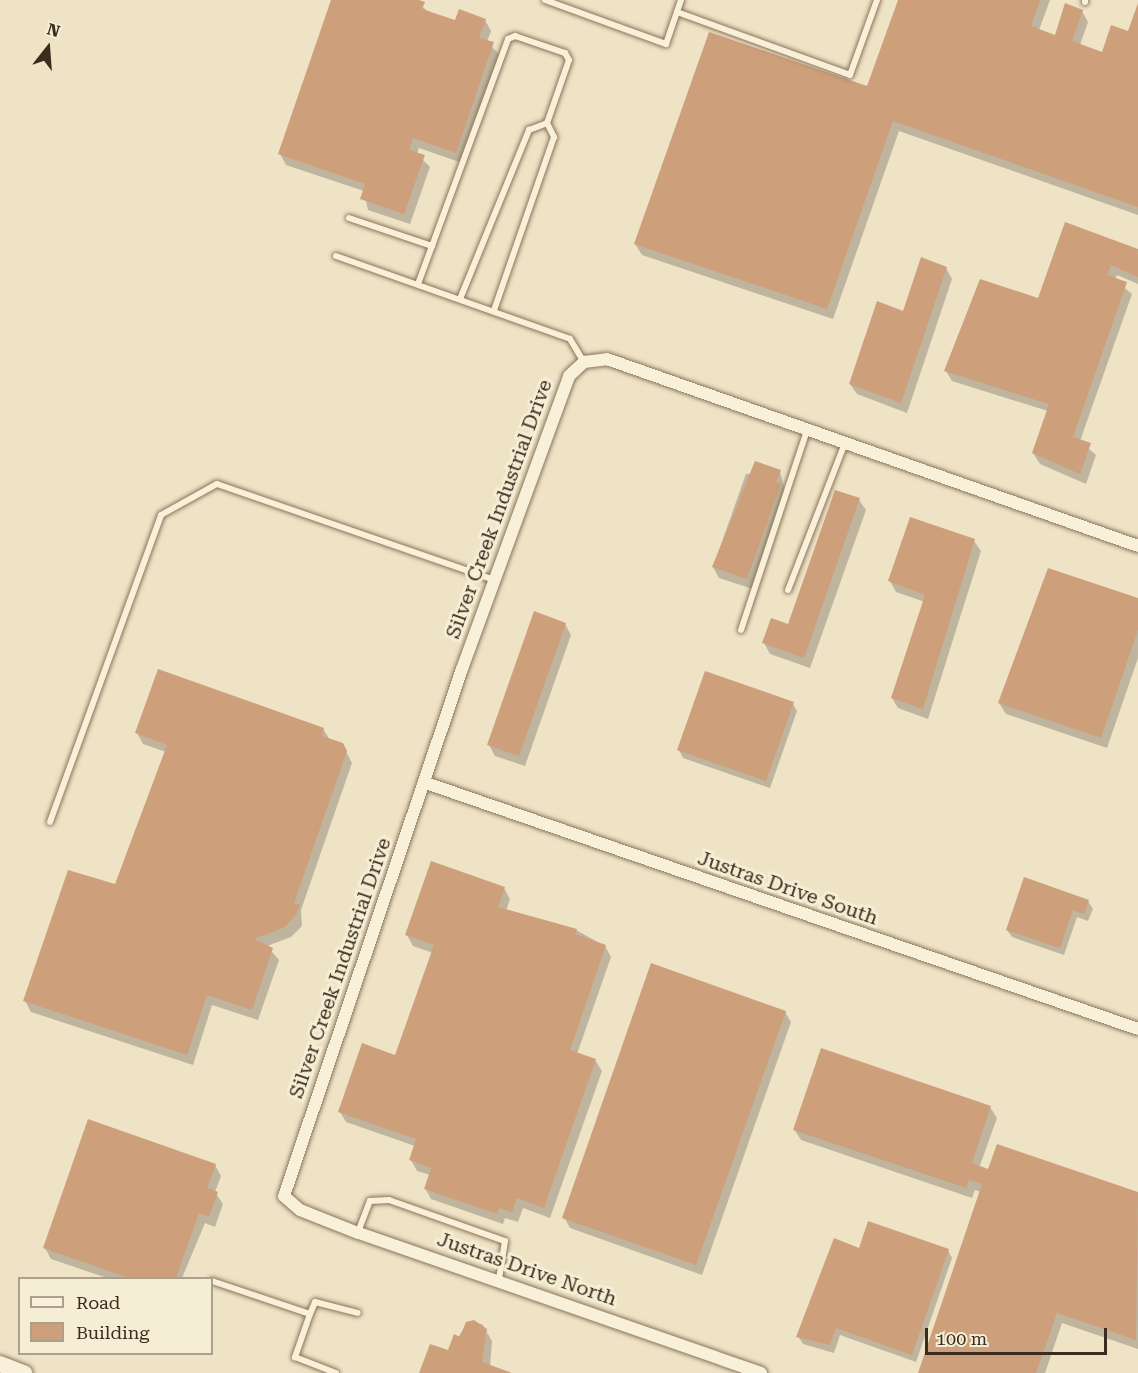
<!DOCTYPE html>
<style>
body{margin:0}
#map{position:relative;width:1138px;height:1373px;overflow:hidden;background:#efe3c6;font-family:"Roboto Serif",serif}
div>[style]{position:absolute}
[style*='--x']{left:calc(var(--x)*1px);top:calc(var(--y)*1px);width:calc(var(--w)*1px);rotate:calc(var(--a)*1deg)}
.shadow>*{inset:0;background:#0003}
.building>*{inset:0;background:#cd9f7b}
.roads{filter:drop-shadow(0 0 2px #8a755b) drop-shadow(0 0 2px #8a755b)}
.lane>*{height:6px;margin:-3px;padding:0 3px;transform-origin:3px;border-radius:3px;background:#f9f0d9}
.street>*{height:12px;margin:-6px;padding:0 6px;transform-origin:6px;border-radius:6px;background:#f9f0d9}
.secondary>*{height:16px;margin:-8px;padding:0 8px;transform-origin:8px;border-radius:8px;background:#f9f0d9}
span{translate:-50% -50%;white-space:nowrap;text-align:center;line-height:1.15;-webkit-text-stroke:6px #f6edd5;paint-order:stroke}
.street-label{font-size:20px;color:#3a2d1f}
.legend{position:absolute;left:18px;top:1277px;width:195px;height:78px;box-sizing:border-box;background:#f6edd5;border:2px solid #aba08c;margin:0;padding:8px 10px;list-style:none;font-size:18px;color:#3a2d1f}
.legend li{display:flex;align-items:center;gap:12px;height:30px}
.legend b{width:30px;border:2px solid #aba08c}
.north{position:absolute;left:18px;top:18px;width:60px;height:60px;-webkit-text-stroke:4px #f6edd5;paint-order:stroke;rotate:17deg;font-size:16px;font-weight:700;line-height:24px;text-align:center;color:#3a2d1f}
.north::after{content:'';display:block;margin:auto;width:21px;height:27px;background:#3a2d1f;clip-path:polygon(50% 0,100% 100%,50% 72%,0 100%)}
.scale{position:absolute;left:925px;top:1328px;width:182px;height:27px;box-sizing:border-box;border:3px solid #3a2d1f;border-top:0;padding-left:8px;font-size:18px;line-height:21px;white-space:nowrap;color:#3a2d1f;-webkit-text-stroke:4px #f6edd5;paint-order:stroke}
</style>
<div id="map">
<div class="shadow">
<i style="clip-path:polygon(333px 0,414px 0,430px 13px,456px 22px,485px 20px,491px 31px,487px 42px,499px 54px,462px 163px,419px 148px,417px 154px,430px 167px,410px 224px,368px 210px,364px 191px,286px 165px,280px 154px)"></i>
<i style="clip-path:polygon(899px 0,1050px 0,1039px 30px,1056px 37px,1082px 11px,1088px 22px,1080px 45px,1103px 54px,1129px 33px,1138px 7px,1138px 215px,899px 131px,833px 319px,642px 255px,635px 244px,868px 88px)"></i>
<i style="clip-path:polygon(1138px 250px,1138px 284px,1117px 275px,1115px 280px,1132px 294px,1080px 441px,1096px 455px,1086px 484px,1040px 464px,1033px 453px,1048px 411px,952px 381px,946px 371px,1039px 299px)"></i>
<i style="clip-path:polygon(946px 268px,952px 279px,907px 413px,857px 394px,850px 384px)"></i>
<i style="clip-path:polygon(780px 471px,786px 495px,753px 589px,719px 578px,713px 567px,746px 474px)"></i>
<i style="clip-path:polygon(859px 500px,866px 510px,810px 668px,770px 654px,764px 643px,789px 626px)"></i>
<i style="clip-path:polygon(974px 541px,981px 551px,928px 719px,898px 708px,892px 698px,925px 602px,896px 592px,890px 581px)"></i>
<i style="clip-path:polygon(1138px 600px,1138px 658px,1107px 748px,1006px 714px,999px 703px)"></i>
<i style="clip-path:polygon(565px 624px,571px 635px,525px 766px,495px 756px,489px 745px)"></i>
<i style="clip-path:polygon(793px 704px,797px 711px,770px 788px,683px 758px,679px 750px)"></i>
<i style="clip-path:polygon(323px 729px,330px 740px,342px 744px,352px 763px,301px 910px,302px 926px,291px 937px,267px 946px,279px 960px,258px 1020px,212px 1005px,193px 1065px,31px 1012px,25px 1001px,116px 886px,166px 752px,143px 744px,137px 733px)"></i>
<i style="clip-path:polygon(504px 888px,510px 899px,506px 911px,576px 930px,605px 946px,611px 957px,577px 1054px,595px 1060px,602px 1071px,550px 1218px,523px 1208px,518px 1222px,505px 1218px,503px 1224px,431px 1199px,425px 1188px,430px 1175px,417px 1171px,411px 1160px,415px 1146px,346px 1122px,340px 1112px,396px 1057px,433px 953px,413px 946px,407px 935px)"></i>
<i style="clip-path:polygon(1088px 901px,1093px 909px,1088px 921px,1077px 917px,1064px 955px,1012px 937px,1007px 930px)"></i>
<i style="clip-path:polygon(785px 1012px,791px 1022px,702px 1275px,570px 1228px,564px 1217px)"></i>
<i style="clip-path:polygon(990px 1107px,997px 1118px,979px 1168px,989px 1171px,998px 1145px,1138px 1193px,1138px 1349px,1062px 1323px,1045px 1373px,920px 1373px,981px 1192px,975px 1190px,972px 1198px,801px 1140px,794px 1129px)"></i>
<i style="clip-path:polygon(215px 1165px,221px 1176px,215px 1192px,223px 1204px,215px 1227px,205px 1223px,182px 1278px,107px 1278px,51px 1259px,45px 1248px)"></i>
<i style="clip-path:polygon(860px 1249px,948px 1250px,952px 1258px,916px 1362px,840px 1335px,834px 1353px,803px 1344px,798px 1336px)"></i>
<i style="clip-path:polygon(evenodd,467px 1323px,482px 1324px,492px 1341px,490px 1367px,509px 1373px,421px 1373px,449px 1352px,467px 1323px,484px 1333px,487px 1333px,480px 1352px,484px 1333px)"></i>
</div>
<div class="building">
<i style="clip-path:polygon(331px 0,419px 0,425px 2px,422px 9px,455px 20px,459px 9px,486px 19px,479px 38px,494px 42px,456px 153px,413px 138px,409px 150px,425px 155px,404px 214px,360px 199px,365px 184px,278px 154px)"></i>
<i style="clip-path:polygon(898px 0,1040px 0,1031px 26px,1055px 35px,1065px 3px,1083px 10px,1072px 41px,1102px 52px,1111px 25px,1128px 31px,1138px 3px,1138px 207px,893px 121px,827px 309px,634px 244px,709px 32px,867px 86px)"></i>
<i style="clip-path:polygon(1065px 222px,1138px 249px,1138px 277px,1111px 265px,1107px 275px,1127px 282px,1073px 437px,1091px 443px,1080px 474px,1032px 453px,1049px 404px,944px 371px,980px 279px,1038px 298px)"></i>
<i style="clip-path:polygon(921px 257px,947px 267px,901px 403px,849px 384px,877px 301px,903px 311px)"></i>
<i style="clip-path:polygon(755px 461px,781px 470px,776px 482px,781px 483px,747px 579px,712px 567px)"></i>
<i style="clip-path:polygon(835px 490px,860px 498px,804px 658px,762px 643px,771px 618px,788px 624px)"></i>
<i style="clip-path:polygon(910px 517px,975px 539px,923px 709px,891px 698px,925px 595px,888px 581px)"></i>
<i style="clip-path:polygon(1048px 568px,1138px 598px,1138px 630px,1101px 738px,998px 703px)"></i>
<i style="clip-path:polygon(534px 611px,566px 623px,519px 756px,487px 745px)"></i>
<i style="clip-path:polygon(158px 669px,324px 728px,322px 736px,343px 743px,347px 751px,294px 903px,300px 905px,296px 915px,285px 927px,254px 939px,273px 948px,252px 1010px,207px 995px,187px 1055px,23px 1001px,68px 870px,115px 884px,167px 745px,135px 733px)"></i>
<i style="clip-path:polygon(705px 671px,794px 702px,766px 781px,677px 750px)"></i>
<i style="clip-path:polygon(431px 861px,505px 887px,498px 907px,577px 929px,575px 934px,606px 945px,570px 1050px,596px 1059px,544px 1208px,517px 1198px,512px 1212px,499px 1208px,497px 1214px,424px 1189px,431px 1168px,409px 1160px,416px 1139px,338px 1112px,362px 1043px,395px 1055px,434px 945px,405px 935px)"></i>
<i style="clip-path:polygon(1024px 877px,1089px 900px,1084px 914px,1073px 910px,1060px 948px,1006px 930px)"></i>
<i style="clip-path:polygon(651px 963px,786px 1011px,696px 1265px,562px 1218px)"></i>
<i style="clip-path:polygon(821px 1048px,991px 1106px,972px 1163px,988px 1169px,997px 1144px,1138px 1192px,1136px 1340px,1057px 1313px,1036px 1373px,918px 1373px,982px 1184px,969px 1180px,966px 1188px,793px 1130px)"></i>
<i style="clip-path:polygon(88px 1119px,216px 1164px,207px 1188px,218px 1192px,209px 1217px,199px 1213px,176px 1278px,129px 1278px,43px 1248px)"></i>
<i style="clip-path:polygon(868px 1221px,949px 1249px,912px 1355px,836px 1328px,830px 1345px,796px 1337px,834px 1238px,859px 1248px)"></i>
<i style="clip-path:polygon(474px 1320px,487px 1329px,482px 1362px,512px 1373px,419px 1373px,430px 1344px,448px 1350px,454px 1334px,460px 1337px,466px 1322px)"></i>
</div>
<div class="roads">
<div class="lane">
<i style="--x:545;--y:0;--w:129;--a:20"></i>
<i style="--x:666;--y:44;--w:46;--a:-71.2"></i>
<i style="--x:1085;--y:2;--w:2;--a:-90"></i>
<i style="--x:677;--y:12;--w:184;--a:20"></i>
<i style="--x:850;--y:75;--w:80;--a:-70.2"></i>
<i style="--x:349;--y:218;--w:88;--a:18.6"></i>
<i style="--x:336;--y:256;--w:248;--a:19.5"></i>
<i style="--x:570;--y:339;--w:27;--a:59"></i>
<i style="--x:418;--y:284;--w:261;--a:-69.8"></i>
<i style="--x:508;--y:39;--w:8;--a:-23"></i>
<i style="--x:515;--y:36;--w:53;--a:18.8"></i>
<i style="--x:565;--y:53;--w:8;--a:60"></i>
<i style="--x:569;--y:60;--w:67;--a:109.2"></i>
<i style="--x:547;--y:123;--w:16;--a:63"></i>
<i style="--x:554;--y:137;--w:183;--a:109.1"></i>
<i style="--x:460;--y:299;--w:183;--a:-67.8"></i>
<i style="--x:529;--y:130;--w:19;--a:-21"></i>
<i style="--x:788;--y:590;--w:158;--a:-68.8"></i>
<i style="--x:741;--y:630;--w:211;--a:-71.7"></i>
<i style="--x:50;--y:822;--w:326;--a:-70.1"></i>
<i style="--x:161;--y:515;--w:64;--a:-29"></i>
<i style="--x:217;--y:484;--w:294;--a:19.1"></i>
<i style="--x:358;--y:1232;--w:33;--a:-69"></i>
<i style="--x:370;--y:1201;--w:19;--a:-3"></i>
<i style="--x:389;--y:1200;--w:123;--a:19.5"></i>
<i style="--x:505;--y:1241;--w:39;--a:99"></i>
<i style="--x:212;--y:1281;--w:103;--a:18.6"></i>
<i style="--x:310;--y:1314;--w:13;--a:-67"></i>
<i style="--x:315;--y:1302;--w:44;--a:14.3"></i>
<i style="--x:310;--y:1314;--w:46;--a:109.2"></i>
<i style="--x:295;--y:1357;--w:44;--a:21.3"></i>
</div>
<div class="street">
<i style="--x:426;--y:783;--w:753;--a:19.06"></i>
<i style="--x:761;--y:1373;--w:427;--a:-160.8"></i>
<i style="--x:358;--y:1233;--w:62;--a:-158.4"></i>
<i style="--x:300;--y:1210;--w:21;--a:-139"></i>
<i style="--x:284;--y:1196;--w:556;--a:-71.34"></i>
<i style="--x:462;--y:669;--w:312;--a:-69.9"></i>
<i style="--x:569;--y:376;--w:21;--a:-43"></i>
<i style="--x:584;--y:362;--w:23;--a:-7"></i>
<i style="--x:607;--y:359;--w:563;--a:19.4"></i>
</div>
<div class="secondary">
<i style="--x:0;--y:1364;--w:26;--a:21"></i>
</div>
</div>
<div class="street-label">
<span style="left:499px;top:509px;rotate:-70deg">Silver Creek Industrial Drive</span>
<span style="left:788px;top:888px;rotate:19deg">Justras Drive South</span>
<span style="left:340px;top:968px;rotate:-71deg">Silver Creek Industrial Drive</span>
<span style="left:527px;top:1269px;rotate:19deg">Justras Drive North</span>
</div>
<ul class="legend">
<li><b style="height:8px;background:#f9f0d9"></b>Road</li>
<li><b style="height:16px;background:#cd9f7b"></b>Building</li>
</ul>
<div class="north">N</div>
<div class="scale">100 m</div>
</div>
